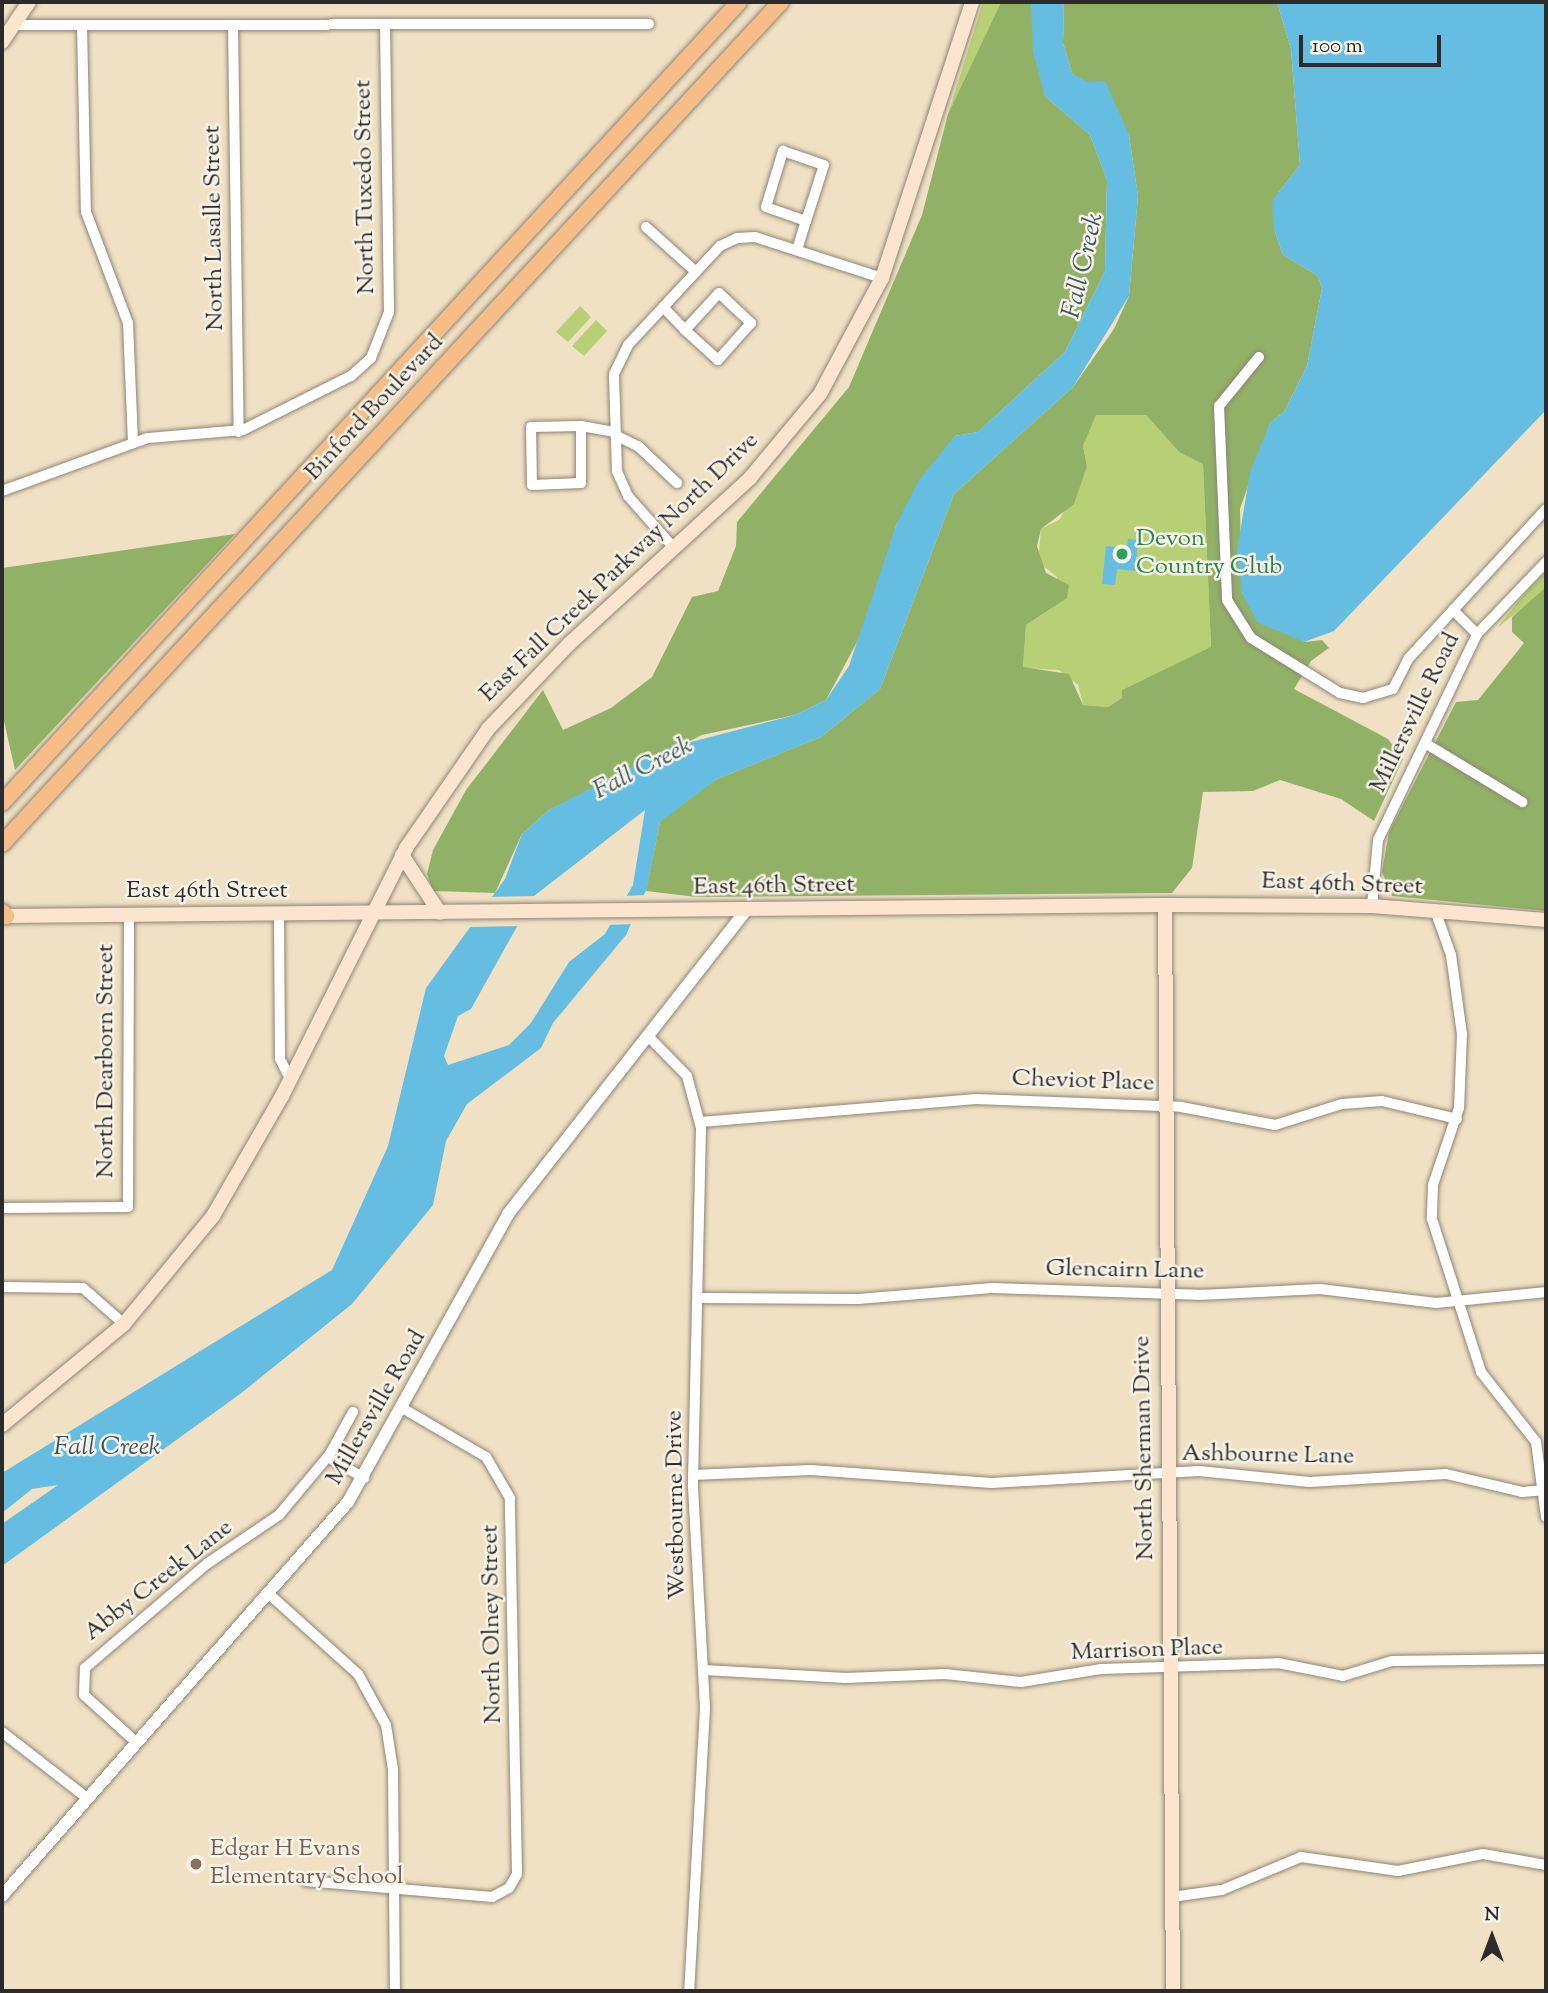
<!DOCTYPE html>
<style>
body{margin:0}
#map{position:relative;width:1548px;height:1993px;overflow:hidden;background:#f1e1c4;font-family:"Sorts Mill Goudy",serif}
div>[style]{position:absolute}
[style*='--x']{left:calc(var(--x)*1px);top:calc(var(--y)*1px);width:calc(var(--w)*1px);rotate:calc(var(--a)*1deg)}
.green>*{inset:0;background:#b7d075}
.forest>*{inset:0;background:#91b266}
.water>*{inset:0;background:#65bde2}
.pier>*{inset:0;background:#f1e1c4}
.roads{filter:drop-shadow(0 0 2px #8e8678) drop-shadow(0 0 2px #8e8678)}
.minor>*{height:10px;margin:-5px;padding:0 5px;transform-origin:5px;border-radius:5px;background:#fff}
.tertiary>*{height:12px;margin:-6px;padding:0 6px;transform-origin:6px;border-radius:6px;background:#fff}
.secondary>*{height:14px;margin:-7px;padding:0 7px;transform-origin:7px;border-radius:7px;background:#fce5cf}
.primary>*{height:16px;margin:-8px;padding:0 8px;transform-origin:8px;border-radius:8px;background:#f7bd88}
.dots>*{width:19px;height:19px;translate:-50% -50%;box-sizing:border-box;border:4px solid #f7f3e8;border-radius:50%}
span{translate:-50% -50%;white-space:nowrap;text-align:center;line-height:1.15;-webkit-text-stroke:5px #f7f3e8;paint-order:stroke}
.street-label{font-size:24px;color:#2b2b2b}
.leisure-label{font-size:24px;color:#27864d}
.left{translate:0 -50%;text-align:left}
.education-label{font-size:24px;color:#785e54}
.water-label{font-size:26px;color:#3c5762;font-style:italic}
.frame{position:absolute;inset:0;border:4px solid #2b2b2b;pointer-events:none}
.north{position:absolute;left:1457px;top:1902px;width:70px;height:70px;-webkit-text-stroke:5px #f7f3e8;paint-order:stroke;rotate:0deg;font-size:19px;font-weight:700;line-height:28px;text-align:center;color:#2b2b2b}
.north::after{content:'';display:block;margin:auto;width:24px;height:32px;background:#2b2b2b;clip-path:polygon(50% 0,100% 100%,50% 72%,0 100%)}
.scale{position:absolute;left:1299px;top:35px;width:142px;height:32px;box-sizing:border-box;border:4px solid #2b2b2b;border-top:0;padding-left:9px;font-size:21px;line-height:24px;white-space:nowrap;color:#2b2b2b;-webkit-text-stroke:5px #f7f3e8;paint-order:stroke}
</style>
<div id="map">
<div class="green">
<i style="clip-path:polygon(983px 2px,1001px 2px,948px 114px)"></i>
<i style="clip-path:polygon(580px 306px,591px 317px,568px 342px,556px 332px)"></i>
<i style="clip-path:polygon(596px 320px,607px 331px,584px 356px,572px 346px)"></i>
<i style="clip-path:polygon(1095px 415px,1146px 415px,1179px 452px,1203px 463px,1211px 648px,1122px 690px,1122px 698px,1108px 707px,1083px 705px,1078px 685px,1059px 670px,1023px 668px,1026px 625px,1052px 608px,1057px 577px,1038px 562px,1041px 529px,1060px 519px,1087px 466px,1083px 446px)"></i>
<i style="clip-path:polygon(1546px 571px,1544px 591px,1497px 628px,1522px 597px)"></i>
</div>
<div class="forest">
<i style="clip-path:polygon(1001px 2px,1031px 2px,1045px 96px,1090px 135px,1107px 180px,1105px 271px,1065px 352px,978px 432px,955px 436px,897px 523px,863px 631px,826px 700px,795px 715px,702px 735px,549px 810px,522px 834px,495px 893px,433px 891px,427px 874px,433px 850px,466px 790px,543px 690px,563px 730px,611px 708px,652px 677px,692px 597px,718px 591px,736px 546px,737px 522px,849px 387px,922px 215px,948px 114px)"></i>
<i style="clip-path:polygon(evenodd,1064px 2px,1277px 2px,1291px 49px,1300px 165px,1279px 192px,1274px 229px,1283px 255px,1318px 276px,1322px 288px,1307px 366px,1284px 412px,1270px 423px,1240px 509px,1242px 593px,1304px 642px,1322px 640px,1329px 648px,1311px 661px,1294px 689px,1388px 739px,1403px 759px,1374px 821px,1341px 799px,1280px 780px,1253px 791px,1203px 792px,1192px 868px,1172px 893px,696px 897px,646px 891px,660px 822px,680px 803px,717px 779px,821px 737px,880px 689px,954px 494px,1073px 387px,1114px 329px,1129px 296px,1138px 196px,1129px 135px,1072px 73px,1063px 43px,1064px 2px,1096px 415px,1146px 415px,1179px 452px,1203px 464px,1211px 647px,1122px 690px,1122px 698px,1108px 707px,1083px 705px,1069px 674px,1023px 667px,1026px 625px,1067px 598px,1069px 585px,1046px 573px,1037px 546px,1041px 529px,1074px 504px,1087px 466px,1083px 446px,1096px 415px)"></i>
<i style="clip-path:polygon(235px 534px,15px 770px,2px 712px,2px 568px)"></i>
<i style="clip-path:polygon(1546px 587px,1546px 911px,1392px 896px,1382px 872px,1389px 832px,1456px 702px,1478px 700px,1524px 643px,1512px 632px,1512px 617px)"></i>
</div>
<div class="water">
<i style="clip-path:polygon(evenodd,1031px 2px,1064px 2px,1063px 43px,1072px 73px,1087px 82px,1105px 81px,1129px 135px,1138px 196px,1129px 296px,1073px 387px,954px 494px,880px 689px,821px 737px,717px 779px,660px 822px,647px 888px,626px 935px,553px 1023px,541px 1048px,467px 1104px,446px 1141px,433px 1205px,352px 1304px,240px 1394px,2px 1566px,2px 1524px,58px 1485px,32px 1489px,2px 1513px,2px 1473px,332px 1270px,388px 1146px,426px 988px,505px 879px,522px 834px,549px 810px,668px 748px,795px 715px,826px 700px,849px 666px,897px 523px,919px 480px,955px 436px,978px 432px,1065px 352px,1105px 271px,1107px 180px,1090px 135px,1045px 96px,1033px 52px,1031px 2px,645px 810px,633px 885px,605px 934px,569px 962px,531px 1023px,509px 1045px,448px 1065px,444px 1056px,458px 1016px,471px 1009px,534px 896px,645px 810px)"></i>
<i style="clip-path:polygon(1277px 2px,1546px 2px,1546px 410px,1334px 631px,1304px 642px,1257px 622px,1242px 593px,1237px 551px,1250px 472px,1270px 423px,1284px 412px,1307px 366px,1322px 288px,1318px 276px,1283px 255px,1274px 229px,1272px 201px,1300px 165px,1291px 49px)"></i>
<i style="clip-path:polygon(1128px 539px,1138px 540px,1135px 571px,1117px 569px,1115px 585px,1102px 584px,1106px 546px,1127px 548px)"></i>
</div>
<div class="pier">
<i style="clip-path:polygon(648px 895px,635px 924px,606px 925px,623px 896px)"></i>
<i style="clip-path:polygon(538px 896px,523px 926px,466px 927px,488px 897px)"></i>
</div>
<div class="roads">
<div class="minor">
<i style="--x:13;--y:25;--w:636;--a:-0.09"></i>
<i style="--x:82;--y:25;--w:187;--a:88.8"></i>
<i style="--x:86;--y:212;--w:119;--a:69.3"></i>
<i style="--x:128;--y:323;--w:120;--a:87.6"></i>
<i style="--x:233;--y:25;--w:407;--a:89.2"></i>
<i style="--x:783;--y:151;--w:43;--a:18.9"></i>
<i style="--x:824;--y:165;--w:59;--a:107.8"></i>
<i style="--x:806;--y:221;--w:42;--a:-160.7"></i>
<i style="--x:766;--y:207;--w:59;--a:-73.1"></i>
<i style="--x:646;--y:227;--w:67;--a:42"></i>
<i style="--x:797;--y:250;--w:30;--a:-73"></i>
<i style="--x:719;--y:293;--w:44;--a:43.2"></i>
<i style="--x:751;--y:323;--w:50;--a:131.7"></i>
<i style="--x:718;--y:360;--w:45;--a:-137.7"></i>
<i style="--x:685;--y:330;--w:50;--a:-47.4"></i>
<i style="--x:663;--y:307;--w:32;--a:46"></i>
<i style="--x:1259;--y:357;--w:63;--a:129.2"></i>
<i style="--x:1219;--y:406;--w:194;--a:87.6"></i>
<i style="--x:1227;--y:600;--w:45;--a:57.7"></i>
<i style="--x:1251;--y:638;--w:105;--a:31.7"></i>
<i style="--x:1340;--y:693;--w:24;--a:12"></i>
<i style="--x:1363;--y:698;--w:31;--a:-17"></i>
<i style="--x:1393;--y:689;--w:35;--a:-63"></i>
<i style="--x:1409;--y:658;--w:202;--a:-47.4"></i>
<i style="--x:581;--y:426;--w:57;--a:90"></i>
<i style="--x:581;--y:483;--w:49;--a:177.7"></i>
<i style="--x:532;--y:485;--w:58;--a:-91"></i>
<i style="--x:531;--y:427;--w:50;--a:-1.1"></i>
<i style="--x:581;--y:426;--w:35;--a:10"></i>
<i style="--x:615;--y:435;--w:25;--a:26"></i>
<i style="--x:638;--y:446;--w:54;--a:43.5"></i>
<i style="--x:2;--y:491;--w:155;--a:-20"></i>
<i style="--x:148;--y:438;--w:95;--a:-4.8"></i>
<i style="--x:243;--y:430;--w:121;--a:-26.6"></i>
<i style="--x:351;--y:376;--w:27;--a:-42"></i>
<i style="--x:371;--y:358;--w:49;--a:-68.6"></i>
<i style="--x:389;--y:312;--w:288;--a:-90.8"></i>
<i style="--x:673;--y:547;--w:68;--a:-131.4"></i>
<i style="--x:628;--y:496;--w:27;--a:-114"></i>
<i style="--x:617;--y:471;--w:97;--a:-91.8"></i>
<i style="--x:614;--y:374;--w:32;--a:-64"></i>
<i style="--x:628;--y:345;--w:135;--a:-47.1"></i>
<i style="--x:720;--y:246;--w:19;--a:-25"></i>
<i style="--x:737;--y:238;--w:18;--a:-3"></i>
<i style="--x:755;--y:237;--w:133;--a:17.9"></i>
<i style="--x:1453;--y:610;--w:34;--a:45"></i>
<i style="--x:1425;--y:743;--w:114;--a:31.3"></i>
<i style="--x:1372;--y:906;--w:66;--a:-84.8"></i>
<i style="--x:1378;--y:840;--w:229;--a:-64.3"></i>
<i style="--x:1477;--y:634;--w:100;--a:-46.2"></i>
<i style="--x:1435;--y:910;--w:48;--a:70.4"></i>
<i style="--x:1451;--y:955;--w:80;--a:82.1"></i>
<i style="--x:1462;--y:1034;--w:74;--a:92.3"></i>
<i style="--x:1459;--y:1108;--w:81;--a:108.7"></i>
<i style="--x:1433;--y:1185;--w:34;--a:92"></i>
<i style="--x:1432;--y:1219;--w:161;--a:72.2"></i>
<i style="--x:1481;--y:1372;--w:89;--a:51.8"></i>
<i style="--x:1536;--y:1442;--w:76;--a:82.4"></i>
<i style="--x:279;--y:914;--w:145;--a:89.6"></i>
<i style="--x:280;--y:1059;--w:22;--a:63"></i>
<i style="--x:648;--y:1036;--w:56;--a:45.7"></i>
<i style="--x:687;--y:1076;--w:54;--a:74.9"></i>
<i style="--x:701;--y:1128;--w:359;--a:91.3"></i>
<i style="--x:693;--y:1487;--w:221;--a:86.9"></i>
<i style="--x:705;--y:1708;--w:283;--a:93.2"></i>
<i style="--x:701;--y:1122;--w:276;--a:-4.8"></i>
<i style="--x:976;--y:1099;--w:205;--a:2.2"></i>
<i style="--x:1181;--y:1107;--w:96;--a:10.8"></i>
<i style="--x:1275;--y:1125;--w:70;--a:-17.4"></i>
<i style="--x:1342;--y:1104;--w:40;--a:-4.3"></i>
<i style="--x:1382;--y:1101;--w:77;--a:13.5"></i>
<i style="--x:2;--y:1208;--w:126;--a:-0.5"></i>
<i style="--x:128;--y:1207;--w:292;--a:-89.8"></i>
<i style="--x:2;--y:1287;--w:81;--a:0.7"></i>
<i style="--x:83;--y:1288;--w:55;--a:41.3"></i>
<i style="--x:701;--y:1298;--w:157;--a:0.4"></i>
<i style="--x:858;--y:1299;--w:134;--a:-4.7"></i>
<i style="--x:992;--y:1288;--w:206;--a:1.9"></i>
<i style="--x:1198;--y:1295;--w:122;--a:-2.8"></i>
<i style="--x:1320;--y:1289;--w:117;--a:6.9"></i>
<i style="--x:1436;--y:1303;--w:111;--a:-5.7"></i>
<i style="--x:328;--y:1457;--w:42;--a:30.3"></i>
<i style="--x:693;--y:1475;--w:118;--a:-2.4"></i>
<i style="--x:811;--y:1470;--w:181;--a:4.1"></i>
<i style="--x:992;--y:1483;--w:207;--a:-3.3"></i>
<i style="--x:1199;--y:1471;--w:111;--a:5.7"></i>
<i style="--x:1309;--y:1482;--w:137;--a:-3.3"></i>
<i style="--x:1446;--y:1474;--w:78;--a:13.3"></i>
<i style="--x:1522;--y:1492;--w:24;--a:-5"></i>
<i style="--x:269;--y:1594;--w:120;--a:42"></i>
<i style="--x:358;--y:1674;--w:58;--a:61.2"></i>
<i style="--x:386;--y:1725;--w:45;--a:81"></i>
<i style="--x:393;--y:1769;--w:222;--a:89.5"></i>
<i style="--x:704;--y:1670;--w:142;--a:3.2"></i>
<i style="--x:846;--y:1678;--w:99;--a:-2.3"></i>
<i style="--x:945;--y:1674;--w:76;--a:6"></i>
<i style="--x:1021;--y:1682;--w:81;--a:-9.2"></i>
<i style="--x:1101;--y:1669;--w:177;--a:-1.9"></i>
<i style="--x:1278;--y:1663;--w:66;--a:11.3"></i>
<i style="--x:1343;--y:1676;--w:51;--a:-17"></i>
<i style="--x:1392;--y:1661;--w:154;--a:-0.7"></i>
<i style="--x:2;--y:1732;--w:108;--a:37.8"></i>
<i style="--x:136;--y:1742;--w:70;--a:-137.9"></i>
<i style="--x:84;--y:1695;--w:27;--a:-88"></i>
<i style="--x:85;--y:1668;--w:162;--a:-40.5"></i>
<i style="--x:208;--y:1563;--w:86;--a:-34.1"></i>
<i style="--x:279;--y:1515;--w:80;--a:-50.1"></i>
<i style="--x:330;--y:1454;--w:48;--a:-61.3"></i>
<i style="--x:306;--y:1881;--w:187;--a:4.9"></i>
<i style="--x:492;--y:1897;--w:19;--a:-28"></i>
<i style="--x:509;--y:1888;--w:16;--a:-60"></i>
<i style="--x:517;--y:1874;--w:376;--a:-91.1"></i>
<i style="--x:510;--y:1498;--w:48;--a:-120.3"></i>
<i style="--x:486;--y:1457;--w:95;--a:-149.7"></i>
<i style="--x:1172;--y:1897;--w:50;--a:-8"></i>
<i style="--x:1222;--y:1890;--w:86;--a:-22.7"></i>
<i style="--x:1301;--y:1857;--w:98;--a:8.2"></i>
<i style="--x:1398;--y:1871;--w:87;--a:-11.3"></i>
<i style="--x:1483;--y:1854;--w:64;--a:9.9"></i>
</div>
<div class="tertiary">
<i style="--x:2;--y:1896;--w:524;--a:-48.71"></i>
<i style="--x:348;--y:1502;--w:329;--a:-60.9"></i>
<i style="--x:508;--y:1214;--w:387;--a:-51.9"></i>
</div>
<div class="secondary">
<i style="--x:2;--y:42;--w:48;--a:-56"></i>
<i style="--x:402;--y:855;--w:69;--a:56.8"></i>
<i style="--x:1165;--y:905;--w:1086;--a:89.58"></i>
<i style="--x:2;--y:916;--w:1163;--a:-0.54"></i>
<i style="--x:1165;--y:905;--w:207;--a:0.3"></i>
<i style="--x:1372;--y:906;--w:175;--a:4.6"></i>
<i style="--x:2;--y:1425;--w:158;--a:-39.6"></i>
<i style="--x:124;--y:1324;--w:140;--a:-50.5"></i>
<i style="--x:213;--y:1216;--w:138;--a:-60.1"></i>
<i style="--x:282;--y:1096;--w:277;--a:-63.4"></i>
<i style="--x:406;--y:848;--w:145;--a:-55.4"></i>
<i style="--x:488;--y:729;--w:117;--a:-46.4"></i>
<i style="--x:569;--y:644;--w:246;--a:-42.5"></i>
<i style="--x:750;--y:478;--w:109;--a:-50.2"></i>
<i style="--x:820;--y:394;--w:132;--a:-61.9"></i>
<i style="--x:882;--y:278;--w:290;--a:-71.9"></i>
</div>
<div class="primary">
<i style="--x:2;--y:803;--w:1088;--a:-47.38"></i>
<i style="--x:2;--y:844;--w:1147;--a:-47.23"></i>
<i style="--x:2;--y:912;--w:6;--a:45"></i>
</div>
</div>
<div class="dots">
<i style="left:1122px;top:554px;background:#2e9e5b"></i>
<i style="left:196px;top:1864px;background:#8d6e63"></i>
</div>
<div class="street-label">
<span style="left:366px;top:187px;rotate:-91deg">North Tuxedo Street</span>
<span style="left:215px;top:228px;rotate:-91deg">North Lasalle Street</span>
<span style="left:375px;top:408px;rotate:-47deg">Binford Boulevard</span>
<span style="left:620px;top:568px;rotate:-44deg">East Fall Creek Parkway North Drive</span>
<span style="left:1416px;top:713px;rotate:-64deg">Millersville Road</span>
<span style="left:1342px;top:885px;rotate:2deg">East 46th Street</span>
<span style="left:774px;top:887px;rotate:-1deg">East 46th Street</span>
<span style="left:207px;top:892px">East 46th Street</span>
<span style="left:107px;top:1061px;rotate:-90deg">North Dearborn Street</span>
<span style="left:1083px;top:1082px;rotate:2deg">Cheviot Place</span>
<span style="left:1125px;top:1271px;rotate:1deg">Glencairn Lane</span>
<span style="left:377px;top:1408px;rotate:-60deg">Millersville Road</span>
<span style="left:1145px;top:1448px;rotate:-91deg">North Sherman Drive</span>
<span style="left:1268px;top:1456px;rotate:1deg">Ashbourne Lane</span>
<span style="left:677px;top:1505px;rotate:-91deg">Westbourne Drive</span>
<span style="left:159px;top:1581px;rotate:-38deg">Abby Creek Lane</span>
<span style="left:493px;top:1624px;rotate:-91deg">North Olney Street</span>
<span style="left:1147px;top:1651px;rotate:-2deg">Marrison Place</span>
</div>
<div class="leisure-label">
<span class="left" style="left:1136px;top:554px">Devon<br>Country Club</span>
</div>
<div class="education-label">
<span class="left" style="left:210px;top:1864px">Edgar H Evans<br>Elementary School</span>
</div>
<div class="water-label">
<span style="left:1084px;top:266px;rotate:-77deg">Fall Creek</span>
<span style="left:643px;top:769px;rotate:-27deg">Fall Creek</span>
<span style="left:107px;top:1448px">Fall Creek</span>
</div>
<div class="frame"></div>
<div class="north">N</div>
<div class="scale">100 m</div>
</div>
